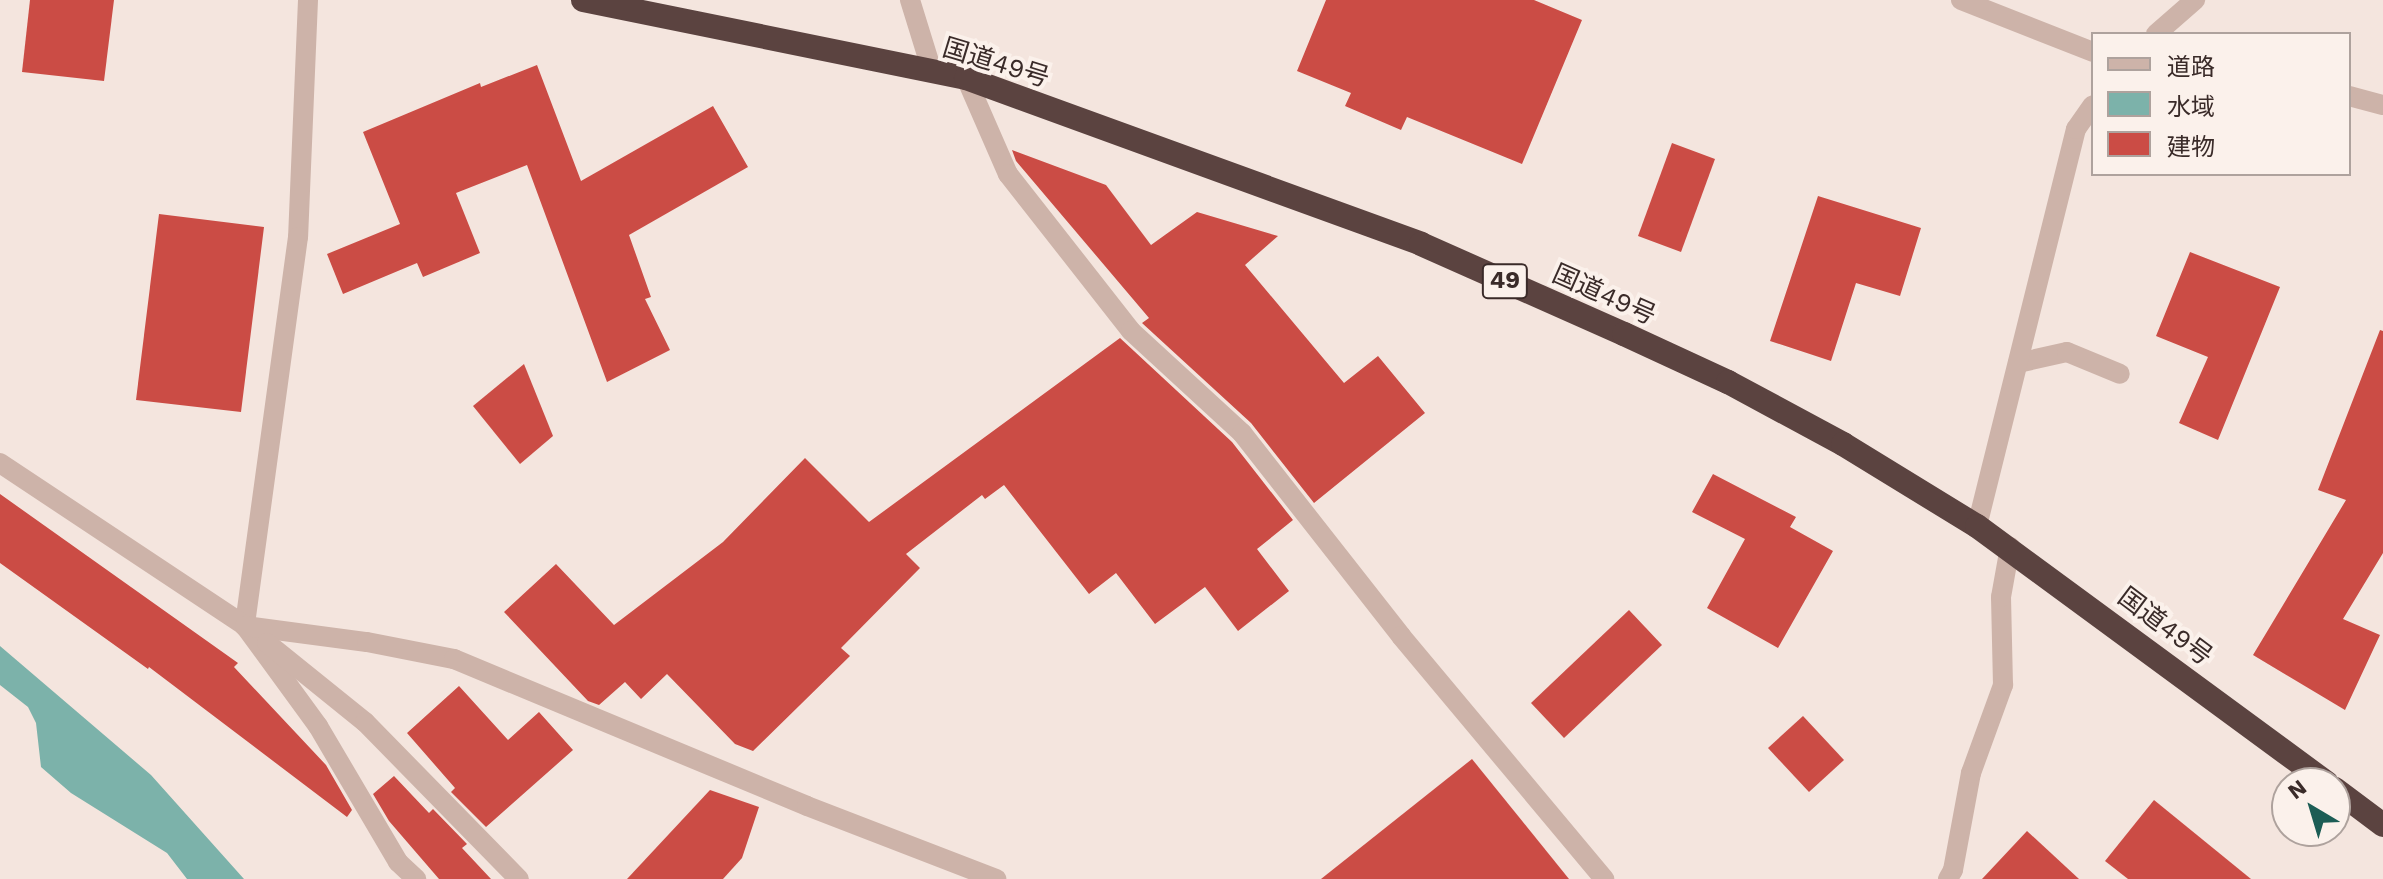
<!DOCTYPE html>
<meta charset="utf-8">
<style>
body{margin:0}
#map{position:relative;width:2383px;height:879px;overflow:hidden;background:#f4e5de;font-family:"Work Sans","Noto Sans JP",sans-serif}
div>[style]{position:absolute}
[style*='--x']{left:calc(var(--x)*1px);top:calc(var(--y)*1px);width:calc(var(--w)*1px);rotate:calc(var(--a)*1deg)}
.water>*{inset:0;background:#7cb2aa}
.building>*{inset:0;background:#cb4c45}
.street>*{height:20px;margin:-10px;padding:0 10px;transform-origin:10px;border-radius:10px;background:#cdb3a9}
.highway>*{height:24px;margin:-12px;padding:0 12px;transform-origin:12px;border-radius:12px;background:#5b4340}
span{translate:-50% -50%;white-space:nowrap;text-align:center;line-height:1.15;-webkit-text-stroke:8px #fbf1eb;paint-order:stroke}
.shield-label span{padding:2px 6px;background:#fbf1eb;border:2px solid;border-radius:6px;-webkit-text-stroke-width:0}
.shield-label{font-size:24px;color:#3a2b29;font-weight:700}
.street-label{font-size:26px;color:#3a2b29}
.legend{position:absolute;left:2091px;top:32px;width:260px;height:144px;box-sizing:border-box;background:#fbf1eb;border:2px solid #aea29d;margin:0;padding:10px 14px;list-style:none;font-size:24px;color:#3a2b29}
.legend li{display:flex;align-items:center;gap:16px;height:40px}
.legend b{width:40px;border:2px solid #aea29d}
.north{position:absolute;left:2271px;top:767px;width:80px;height:80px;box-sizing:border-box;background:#fbf1eb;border:2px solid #aea29d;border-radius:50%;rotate:322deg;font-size:22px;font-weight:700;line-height:32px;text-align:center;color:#3a2b29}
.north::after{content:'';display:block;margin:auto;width:28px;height:36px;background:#1c5d55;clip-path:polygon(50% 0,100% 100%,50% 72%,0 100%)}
</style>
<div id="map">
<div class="water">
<i style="clip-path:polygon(0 646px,151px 775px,244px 879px,187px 879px,167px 853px,71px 793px,41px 767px,36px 723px,28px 707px,0 685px)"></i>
</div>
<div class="building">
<i style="clip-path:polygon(30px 0,114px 0,104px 81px,22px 72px)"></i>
<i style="clip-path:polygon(1326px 0,1534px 0,1582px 20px,1522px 164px,1407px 117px,1401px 130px,1345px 106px,1351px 93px,1297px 71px)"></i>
<i style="clip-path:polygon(537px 65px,581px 181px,713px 106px,748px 167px,629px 235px,651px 297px,645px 299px,670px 350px,607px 382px,527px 165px,456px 193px,480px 253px,423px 277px,417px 263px,343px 294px,327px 254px,400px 224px,363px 132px,480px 83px,481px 87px)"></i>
<i style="clip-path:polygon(1672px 143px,1715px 159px,1681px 252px,1638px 236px)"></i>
<i style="clip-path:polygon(1012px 150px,1106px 185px,1151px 245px,1197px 212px,1278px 236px,1245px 265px,1344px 383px,1378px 356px,1425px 413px,1314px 503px,1251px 423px,1142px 323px,1149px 318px,1016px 161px)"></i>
<i style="clip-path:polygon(1818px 196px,1921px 228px,1900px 296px,1856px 283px,1831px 361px,1770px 341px)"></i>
<i style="clip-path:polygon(159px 214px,264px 227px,241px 412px,136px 400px)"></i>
<i style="clip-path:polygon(2190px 252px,2280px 287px,2218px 440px,2179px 423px,2208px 357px,2156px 336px)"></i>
<i style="clip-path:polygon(2380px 330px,2383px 331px,2383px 553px,2343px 619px,2380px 635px,2345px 710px,2253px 655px,2346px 500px,2318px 490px)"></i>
<i style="clip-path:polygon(1120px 338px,1232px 442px,1293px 520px,1257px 549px,1289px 591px,1238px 631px,1205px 587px,1155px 624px,1116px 573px,1089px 594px,1004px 485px,985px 499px,982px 495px,906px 554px,920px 568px,841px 648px,850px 656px,753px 751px,735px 744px,667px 674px,641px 699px,625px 682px,599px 705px,588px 701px,504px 612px,556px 564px,614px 625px,723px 542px,805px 458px,869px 522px)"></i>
<i style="clip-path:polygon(524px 364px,553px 436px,520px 464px,473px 406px)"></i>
<i style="clip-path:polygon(1713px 474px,1796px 517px,1790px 527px,1833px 551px,1778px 648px,1707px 608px,1745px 539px,1692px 512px)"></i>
<i style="clip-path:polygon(0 494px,238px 663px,234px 667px,326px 765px,352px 810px,347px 817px,149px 667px,148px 669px,0 563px)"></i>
<i style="clip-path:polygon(1629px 610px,1662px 645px,1564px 738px,1531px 703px)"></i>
<i style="clip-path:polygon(459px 686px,508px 740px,539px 712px,573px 750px,486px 827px,451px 792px,455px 788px,407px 733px)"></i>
<i style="clip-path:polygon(1803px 716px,1844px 760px,1809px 792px,1768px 748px)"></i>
<i style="clip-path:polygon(1472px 759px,1569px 879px,1321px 879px)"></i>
<i style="clip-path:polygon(394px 776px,429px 813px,433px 809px,467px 844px,462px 848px,491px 879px,439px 879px,389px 821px,373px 794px)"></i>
<i style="clip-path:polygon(710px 790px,759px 807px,742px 858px,723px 879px,627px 879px)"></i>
<i style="clip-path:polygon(2154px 800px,2251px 879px,2128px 879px,2105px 861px)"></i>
<i style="clip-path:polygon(2027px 831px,2079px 879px,1982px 879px)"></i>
</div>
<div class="street">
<i style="--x:308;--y:0;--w:237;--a:92.4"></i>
<i style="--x:298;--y:237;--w:393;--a:97.8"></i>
<i style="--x:245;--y:626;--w:124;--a:53.9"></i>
<i style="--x:318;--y:726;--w:158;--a:59.5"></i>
<i style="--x:398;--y:862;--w:25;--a:43"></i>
<i style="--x:910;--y:0;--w:74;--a:72.8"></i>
<i style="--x:1961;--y:0;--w:142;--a:21.5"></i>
<i style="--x:2156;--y:34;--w:52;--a:-41.1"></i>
<i style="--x:966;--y:78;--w:105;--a:66.4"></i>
<i style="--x:1008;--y:174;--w:199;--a:51.9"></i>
<i style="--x:1131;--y:331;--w:151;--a:42.6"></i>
<i style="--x:1242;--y:433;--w:258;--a:51.9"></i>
<i style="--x:1401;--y:636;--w:317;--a:50.1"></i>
<i style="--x:2349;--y:96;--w:35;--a:15"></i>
<i style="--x:2018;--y:363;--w:50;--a:-12.7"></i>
<i style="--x:2067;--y:352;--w:57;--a:22.5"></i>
<i style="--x:0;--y:463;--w:294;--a:33.6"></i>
<i style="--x:245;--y:626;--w:123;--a:7.5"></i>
<i style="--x:367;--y:642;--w:89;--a:11.1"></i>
<i style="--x:454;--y:659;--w:382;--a:22.6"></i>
<i style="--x:807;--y:806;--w:203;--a:21.1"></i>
<i style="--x:1977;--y:526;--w:409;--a:-76"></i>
<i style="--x:2076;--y:129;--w:29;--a:-55"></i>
<i style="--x:267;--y:643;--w:126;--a:38.9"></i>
<i style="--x:365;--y:722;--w:220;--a:45.6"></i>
<i style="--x:1948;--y:879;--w:10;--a:-61"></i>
<i style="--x:1953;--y:870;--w:99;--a:-79.5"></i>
<i style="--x:1971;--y:773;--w:94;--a:-70"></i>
<i style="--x:2003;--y:685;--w:88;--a:-91.3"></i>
<i style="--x:2001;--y:597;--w:51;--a:-79.8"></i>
</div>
<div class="highway">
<i style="--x:583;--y:0;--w:391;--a:11.5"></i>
<i style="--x:966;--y:78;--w:484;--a:20"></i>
<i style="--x:1421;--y:244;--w:222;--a:23.9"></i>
<i style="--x:1624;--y:334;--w:115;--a:24.8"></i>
<i style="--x:1728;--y:382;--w:131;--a:28.3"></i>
<i style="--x:1843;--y:444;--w:157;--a:31.5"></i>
<i style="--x:1977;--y:526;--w:434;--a:36.3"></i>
<i style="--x:2335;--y:789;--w:60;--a:36.9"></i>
</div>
<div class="shield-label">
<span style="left:1505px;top:281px">49</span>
</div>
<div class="street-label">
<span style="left:996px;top:63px;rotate:17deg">国道49号</span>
<span style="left:1604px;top:295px;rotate:24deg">国道49号</span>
<span style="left:2165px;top:627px;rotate:37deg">国道49号</span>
</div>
<ul class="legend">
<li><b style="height:10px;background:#cdb3a9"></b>道路</li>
<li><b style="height:22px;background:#7cb2aa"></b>水域</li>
<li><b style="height:22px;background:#cb4c45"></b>建物</li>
</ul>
<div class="north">N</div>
</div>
